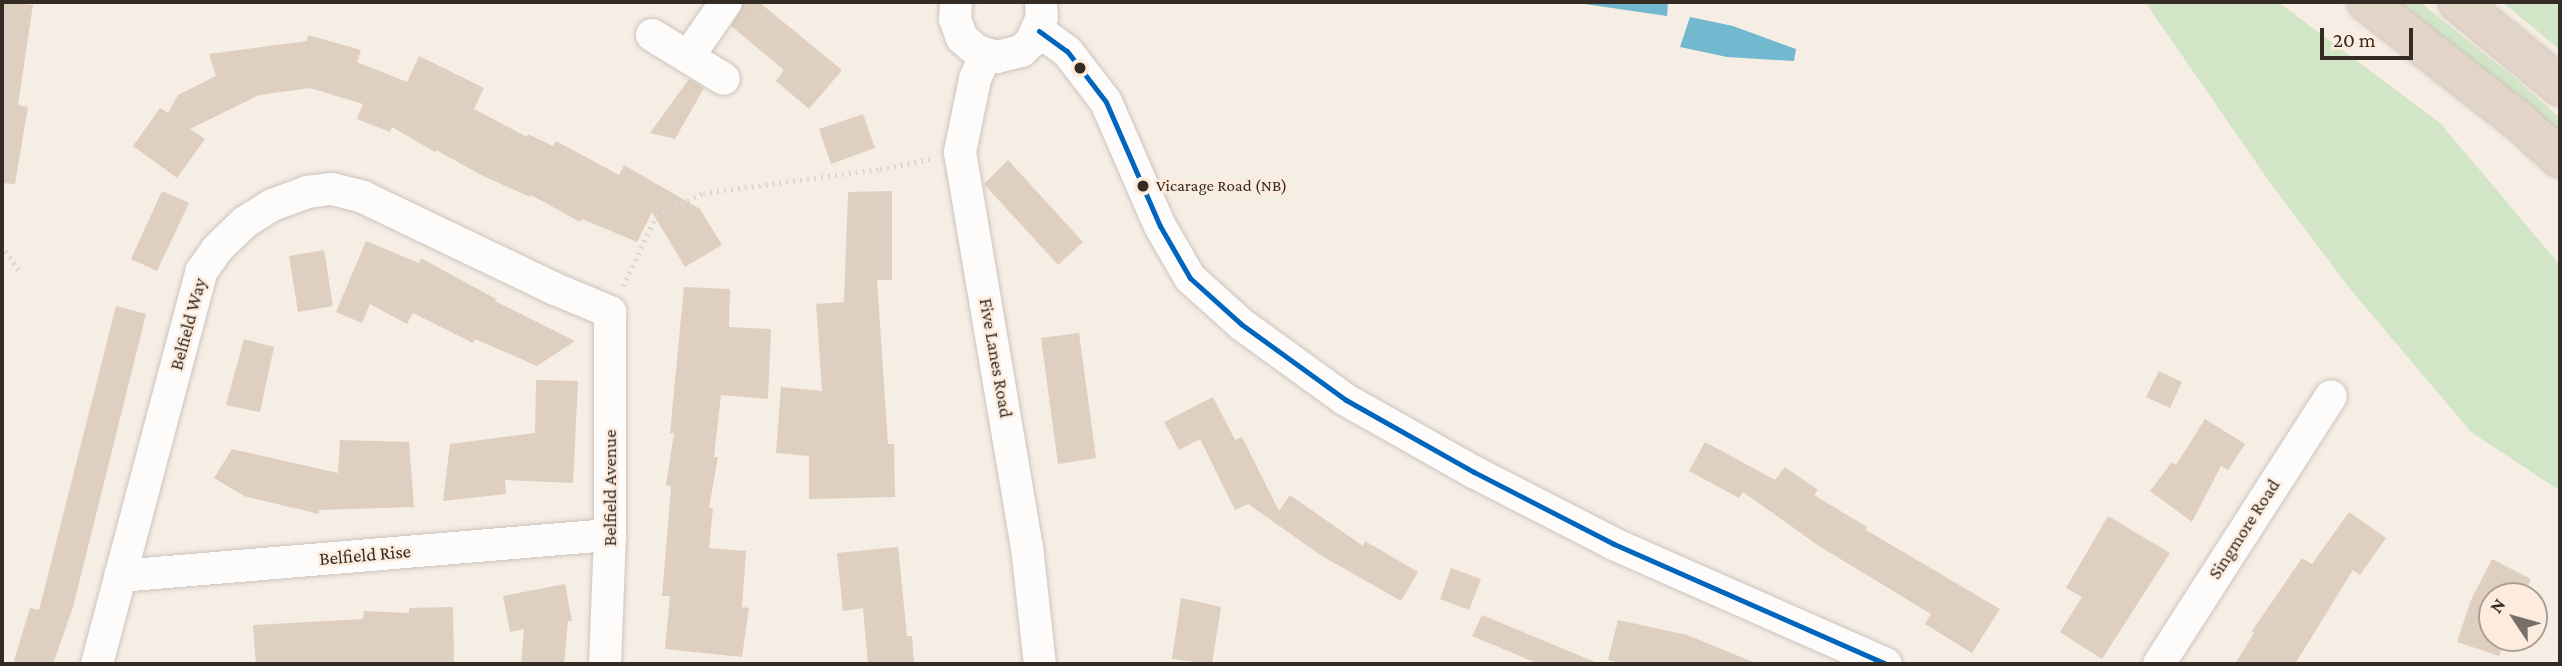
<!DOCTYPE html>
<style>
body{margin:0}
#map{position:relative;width:2562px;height:666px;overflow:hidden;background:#f6ede5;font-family:"Crimson Pro",serif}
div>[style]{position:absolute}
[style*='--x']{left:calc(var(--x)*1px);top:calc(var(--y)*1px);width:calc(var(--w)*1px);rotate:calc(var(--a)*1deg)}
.green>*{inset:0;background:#d2e6c7}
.water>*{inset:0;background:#72b8cf}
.building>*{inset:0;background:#dfcfc0}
.path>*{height:4.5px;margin-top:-2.25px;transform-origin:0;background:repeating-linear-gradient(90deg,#dad7d5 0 2px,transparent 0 7px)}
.roads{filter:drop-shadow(0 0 2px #ccc4bd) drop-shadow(0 0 2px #ccc4bd)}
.minor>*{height:32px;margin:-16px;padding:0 16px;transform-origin:16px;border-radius:16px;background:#fefcfb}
.highway>*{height:38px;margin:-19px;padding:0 19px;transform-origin:19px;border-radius:19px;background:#e2d4c6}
.bus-1>*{height:5px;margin:-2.5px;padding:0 2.5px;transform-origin:2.5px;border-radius:2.5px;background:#0065bd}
.dots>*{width:19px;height:19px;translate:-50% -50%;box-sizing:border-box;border:4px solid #fdecde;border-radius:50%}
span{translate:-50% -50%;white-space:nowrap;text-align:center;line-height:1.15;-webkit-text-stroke:5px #fdecde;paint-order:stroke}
.bus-label{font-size:17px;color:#332b24}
.left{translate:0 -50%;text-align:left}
.street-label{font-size:19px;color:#332b24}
.frame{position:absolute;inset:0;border:4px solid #332b24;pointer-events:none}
.north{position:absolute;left:2478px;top:582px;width:70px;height:70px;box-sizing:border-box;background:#fdecde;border:2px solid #ac9f94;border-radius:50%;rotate:306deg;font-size:19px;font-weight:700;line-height:28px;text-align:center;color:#332b24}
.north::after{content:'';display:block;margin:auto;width:24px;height:32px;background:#776f68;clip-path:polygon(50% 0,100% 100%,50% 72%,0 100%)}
.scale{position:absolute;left:2320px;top:28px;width:93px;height:32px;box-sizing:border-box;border:4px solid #332b24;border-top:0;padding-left:9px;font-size:21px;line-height:24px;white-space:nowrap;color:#332b24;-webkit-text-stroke:5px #fdecde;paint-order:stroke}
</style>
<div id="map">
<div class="green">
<i style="clip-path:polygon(2145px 2px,2278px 2px,2440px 123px,2560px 265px,2560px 491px,2471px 432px,2351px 290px,2271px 184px)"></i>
<i style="clip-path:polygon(2399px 2px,2420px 2px,2517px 80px,2560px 118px,2560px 133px)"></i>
<i style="clip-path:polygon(2502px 2px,2560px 2px,2560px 50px)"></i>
</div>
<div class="water">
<i style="clip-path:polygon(1571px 2px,1668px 2px,1667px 16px)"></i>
<i style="clip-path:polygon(1690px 17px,1733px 26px,1796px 49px,1794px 61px,1727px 57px,1680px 47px)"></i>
</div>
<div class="building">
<i style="clip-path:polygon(2px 2px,33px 5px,18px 105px,28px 107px,15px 184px,2px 183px)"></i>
<i style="clip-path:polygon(744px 2px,759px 2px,842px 70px,809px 109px,776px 81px,784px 70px,731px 26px)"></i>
<i style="clip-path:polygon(308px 35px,361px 50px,357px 62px,407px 82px,419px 56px,484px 88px,474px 109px,527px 137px,528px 134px,553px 146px,556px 141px,619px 175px,624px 165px,700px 209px,722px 245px,685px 267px,652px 212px,637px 242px,582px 219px,580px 222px,531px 195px,530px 197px,481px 175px,436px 150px,435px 152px,392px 127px,390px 132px,357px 119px,363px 104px,310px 88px,259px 95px,190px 129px,205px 139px,177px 178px,133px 146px,160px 108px,168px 113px,178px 95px,216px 76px,209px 54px,307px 41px)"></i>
<i style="clip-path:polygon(689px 79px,704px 88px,675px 139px,650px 133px)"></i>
<i style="clip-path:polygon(863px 114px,875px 148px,831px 164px,819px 129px)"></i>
<i style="clip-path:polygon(1008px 160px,1083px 242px,1058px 265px,984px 184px)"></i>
<i style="clip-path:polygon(162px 191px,189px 203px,157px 271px,131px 259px)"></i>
<i style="clip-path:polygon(892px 191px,892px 280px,877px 280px,888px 444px,894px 444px,895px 497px,809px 499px,809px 456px,776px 453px,781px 387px,822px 391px,816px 304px,844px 302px,848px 192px)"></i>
<i style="clip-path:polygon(366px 241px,419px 263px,421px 258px,496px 299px,495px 301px,575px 341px,537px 366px,475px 339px,473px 343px,413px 313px,407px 324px,370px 304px,362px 323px,336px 312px)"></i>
<i style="clip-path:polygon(324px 250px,333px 306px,298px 312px,289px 256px)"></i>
<i style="clip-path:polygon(684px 287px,730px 289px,729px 327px,771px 329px,768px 399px,721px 395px,714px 457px,718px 457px,709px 508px,713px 508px,709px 548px,746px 551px,742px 607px,749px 608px,742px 657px,665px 649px,670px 596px,662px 596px,671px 486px,666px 485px,674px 433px,670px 433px)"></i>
<i style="clip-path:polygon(116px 306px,146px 314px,73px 607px,53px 664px,13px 664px,30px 608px,39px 610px)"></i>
<i style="clip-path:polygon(1079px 333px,1096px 458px,1058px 464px,1041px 338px)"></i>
<i style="clip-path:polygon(244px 339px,274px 347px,260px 412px,226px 405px)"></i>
<i style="clip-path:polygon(2159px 371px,2182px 382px,2170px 408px,2146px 397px)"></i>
<i style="clip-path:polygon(536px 380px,578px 381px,573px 483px,505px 480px,506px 494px,443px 501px,450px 444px,535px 433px)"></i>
<i style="clip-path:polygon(1213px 397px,1235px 440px,1242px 437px,1279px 511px,1290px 495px,1363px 546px,1365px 541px,1418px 572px,1401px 601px,1322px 556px,1248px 504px,1235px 510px,1200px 439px,1179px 450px,1164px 422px)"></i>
<i style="clip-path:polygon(2205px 419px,2245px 444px,2228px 470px,2221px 466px,2192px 522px,2150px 491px,2172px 462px,2176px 465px)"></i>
<i style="clip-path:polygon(340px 440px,409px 442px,414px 507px,319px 510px,319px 514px,244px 496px,214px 478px,232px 449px,338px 473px)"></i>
<i style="clip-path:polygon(1705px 442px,1775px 480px,1785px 467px,1818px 490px,1814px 495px,1867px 527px,1866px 530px,2000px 609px,1972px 653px,1925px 624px,1931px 614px,1819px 546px,1743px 492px,1739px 498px,1689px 471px)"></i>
<i style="clip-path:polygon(2349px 512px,2386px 538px,2360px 575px,2353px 570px,2295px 664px,2235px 664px,2254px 633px,2252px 631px,2302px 558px,2312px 564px)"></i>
<i style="clip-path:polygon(2108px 516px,2170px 553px,2102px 659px,2060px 632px,2082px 597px,2066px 588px)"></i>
<i style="clip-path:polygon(898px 547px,907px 636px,912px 636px,914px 664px,868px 664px,863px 608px,843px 611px,837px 553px)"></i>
<i style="clip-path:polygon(2492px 559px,2531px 579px,2523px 596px,2492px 596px,2492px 638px,2505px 638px,2499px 656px,2457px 642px,2471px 600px)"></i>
<i style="clip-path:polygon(1451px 568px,1481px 579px,1469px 610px,1440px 599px)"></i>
<i style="clip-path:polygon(565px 584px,572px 621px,568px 621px,564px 664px,521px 664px,524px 629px,510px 632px,503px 596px)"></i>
<i style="clip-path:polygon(1181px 598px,1221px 607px,1212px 664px,1172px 659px)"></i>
<i style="clip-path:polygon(453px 607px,454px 664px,256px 664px,253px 625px,363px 619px,364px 611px,409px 613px,409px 608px)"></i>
<i style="clip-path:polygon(1482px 615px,1600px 664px,1539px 664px,1472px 636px)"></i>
<i style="clip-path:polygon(1618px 620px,1687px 635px,1758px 664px,1625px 664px,1608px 660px)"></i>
</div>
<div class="path">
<i style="--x:2;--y:245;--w:34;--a:56"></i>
<i style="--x:623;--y:286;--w:77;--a:-64.8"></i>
<i style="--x:656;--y:216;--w:52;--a:-26.1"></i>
<i style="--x:703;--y:193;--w:179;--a:-7.7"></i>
<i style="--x:880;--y:169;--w:51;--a:-11.3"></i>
</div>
<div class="roads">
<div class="minor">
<i style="--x:956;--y:2;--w:17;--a:93"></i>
<i style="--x:955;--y:19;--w:20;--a:70"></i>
<i style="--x:962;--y:38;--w:20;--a:41"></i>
<i style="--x:977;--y:51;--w:21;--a:17"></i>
<i style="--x:997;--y:57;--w:25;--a:-14"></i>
<i style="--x:1021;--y:51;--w:13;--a:-42"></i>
<i style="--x:1031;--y:42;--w:27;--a:-66"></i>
<i style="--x:1042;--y:17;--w:15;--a:-94"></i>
<i style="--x:1039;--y:31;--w:34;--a:36"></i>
<i style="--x:1067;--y:51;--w:64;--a:52.6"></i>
<i style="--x:1106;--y:102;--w:135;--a:66.5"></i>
<i style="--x:1160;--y:226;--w:60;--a:60"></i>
<i style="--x:1190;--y:278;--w:69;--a:42"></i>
<i style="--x:1241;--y:324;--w:130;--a:35.9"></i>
<i style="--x:1346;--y:400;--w:147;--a:29.4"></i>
<i style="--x:1474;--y:472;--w:157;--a:27.2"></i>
<i style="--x:1614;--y:544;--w:297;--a:23.8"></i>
<i style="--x:652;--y:35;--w:84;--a:31.4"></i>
<i style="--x:986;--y:55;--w:26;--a:115"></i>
<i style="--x:975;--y:79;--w:75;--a:101.6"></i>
<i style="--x:960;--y:152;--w:401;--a:80.4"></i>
<i style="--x:1027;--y:547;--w:118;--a:83.7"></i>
<i style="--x:688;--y:57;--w:67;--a:-55.4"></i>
<i style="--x:120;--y:576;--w:492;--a:-4.8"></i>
<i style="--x:97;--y:664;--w:406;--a:-75.1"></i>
<i style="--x:201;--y:272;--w:28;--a:-55"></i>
<i style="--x:217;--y:249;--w:39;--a:-44"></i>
<i style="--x:245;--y:222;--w:32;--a:-32"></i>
<i style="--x:272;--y:205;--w:37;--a:-20"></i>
<i style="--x:307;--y:192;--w:25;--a:-7"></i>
<i style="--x:332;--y:189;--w:32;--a:14"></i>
<i style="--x:363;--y:197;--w:213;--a:25.6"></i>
<i style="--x:555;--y:289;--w:60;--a:22.7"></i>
<i style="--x:610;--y:312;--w:223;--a:90"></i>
<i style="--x:610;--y:535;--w:129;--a:92.2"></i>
<i style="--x:2159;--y:664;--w:318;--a:-57.3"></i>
</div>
<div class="highway">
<i style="--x:2367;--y:2;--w:190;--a:38"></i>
<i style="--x:2517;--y:119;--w:58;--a:42.2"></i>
<i style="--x:2458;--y:2;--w:132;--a:39.5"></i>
</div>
</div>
<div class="bus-1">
<i style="--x:1039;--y:31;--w:34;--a:36"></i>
<i style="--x:1067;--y:51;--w:64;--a:52.6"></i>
<i style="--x:1106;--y:102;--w:135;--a:66.5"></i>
<i style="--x:1160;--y:226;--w:60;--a:60"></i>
<i style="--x:1190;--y:278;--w:69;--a:42"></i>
<i style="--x:1241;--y:324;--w:130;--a:35.9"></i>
<i style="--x:1346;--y:400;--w:147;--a:29.4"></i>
<i style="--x:1474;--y:472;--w:157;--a:27.2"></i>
<i style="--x:1614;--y:544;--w:297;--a:23.8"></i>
</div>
<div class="dots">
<i style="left:1080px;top:68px;background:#332b24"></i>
<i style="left:1143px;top:186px;background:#332b24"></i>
</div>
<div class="bus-label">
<span class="left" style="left:1156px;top:186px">Vicarage Road (NB)</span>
</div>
<div class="street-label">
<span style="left:188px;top:324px;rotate:-75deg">Belfield Way</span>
<span style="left:996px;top:358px;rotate:80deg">Five Lanes Road</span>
<span style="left:610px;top:488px;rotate:-90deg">Belfield Avenue</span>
<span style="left:2244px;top:529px;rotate:-57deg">Singmore Road</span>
<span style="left:365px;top:555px;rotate:-5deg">Belfield Rise</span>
</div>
<div class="frame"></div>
<div class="north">N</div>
<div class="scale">20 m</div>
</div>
